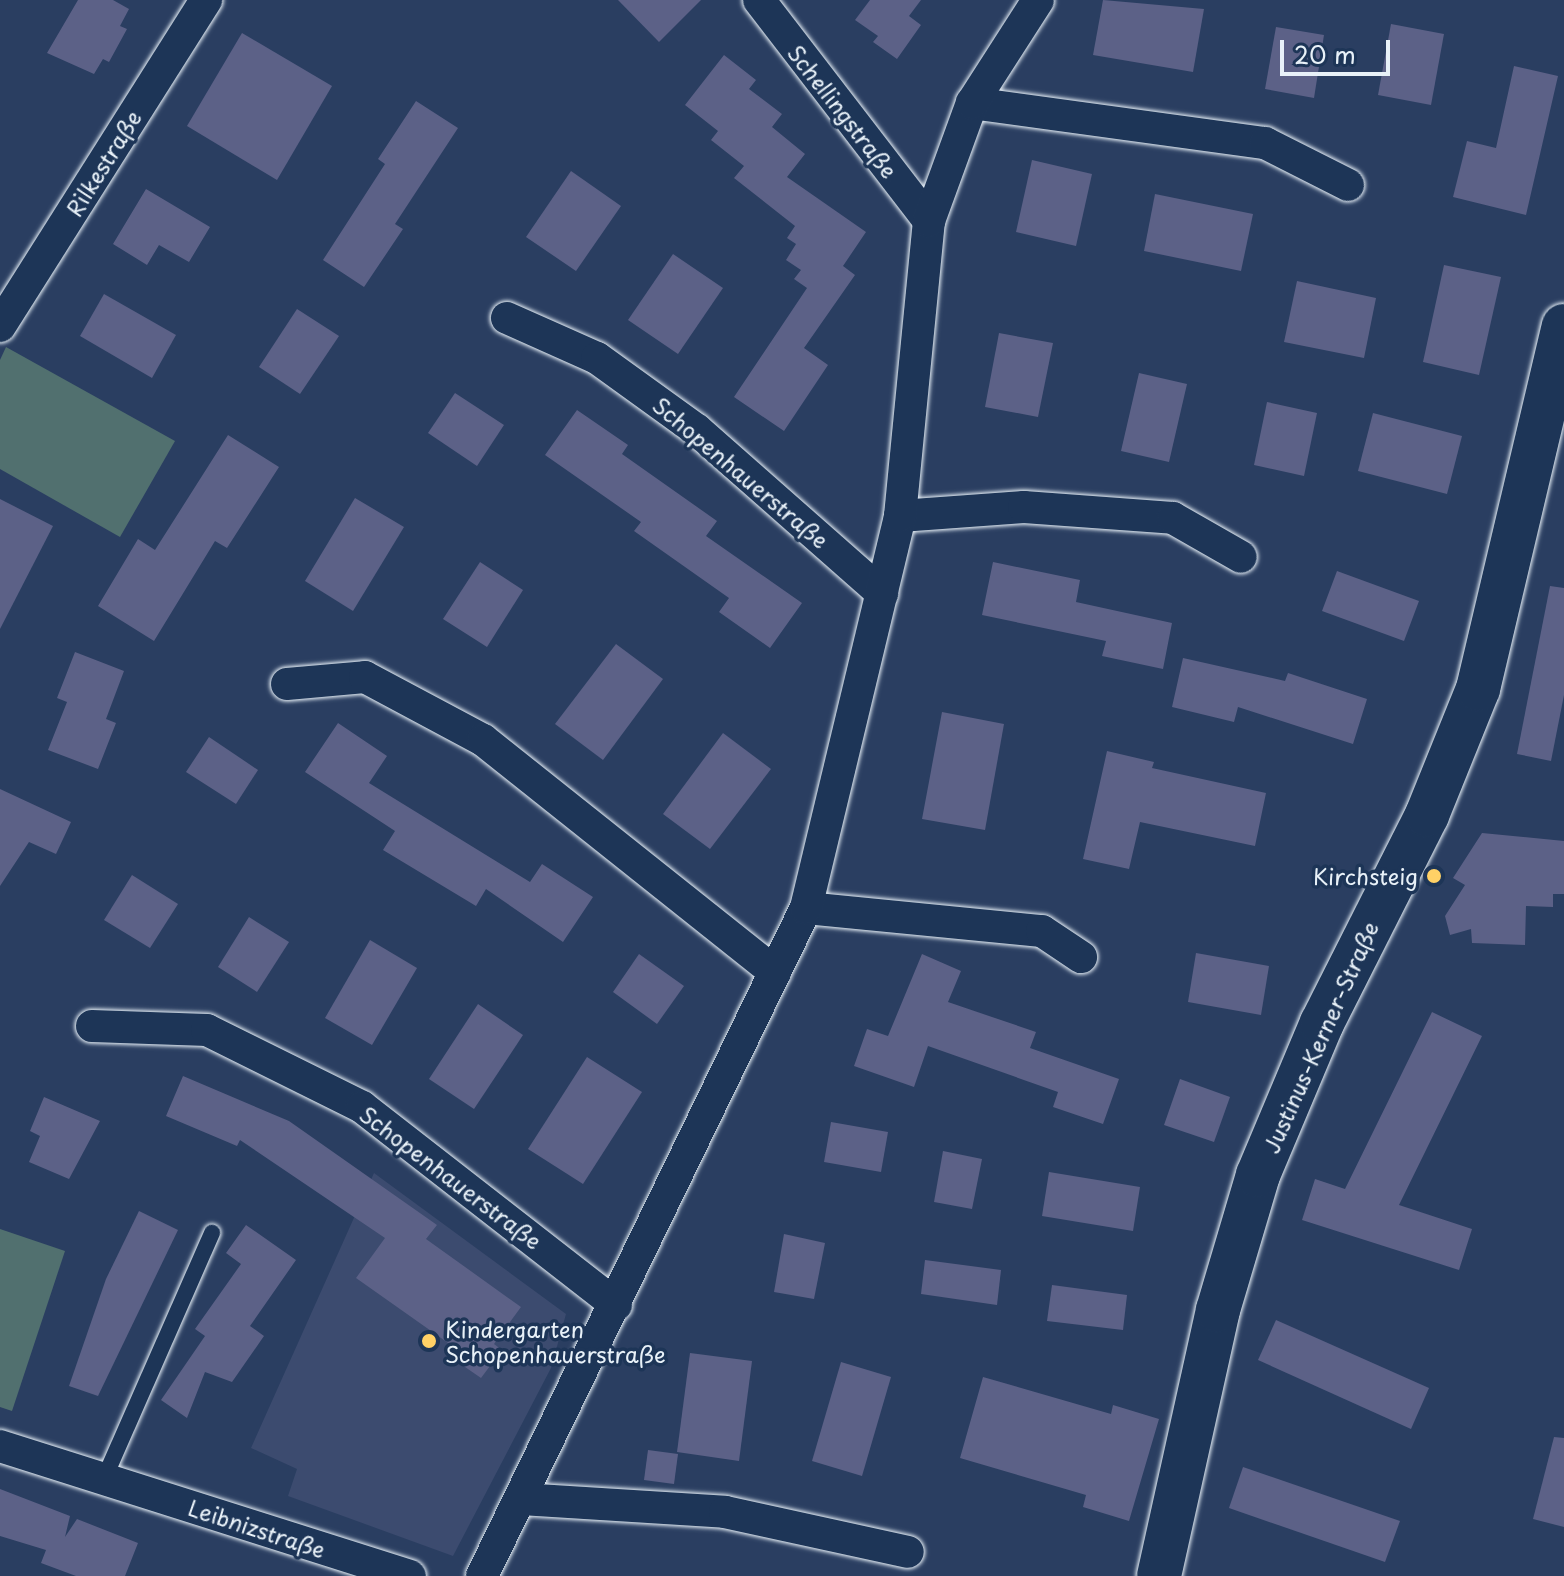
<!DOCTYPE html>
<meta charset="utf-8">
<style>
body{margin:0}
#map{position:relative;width:1564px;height:1576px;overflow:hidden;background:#2a3e61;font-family:"Playpen Sans",sans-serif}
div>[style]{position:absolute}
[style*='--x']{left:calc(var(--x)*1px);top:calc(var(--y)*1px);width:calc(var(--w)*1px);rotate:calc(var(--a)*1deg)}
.built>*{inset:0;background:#3c4b6f}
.green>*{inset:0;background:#51706f}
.building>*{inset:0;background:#5c6187}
.roads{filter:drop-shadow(0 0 2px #e8f1f8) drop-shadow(0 0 2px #e8f1f8)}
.lane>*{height:16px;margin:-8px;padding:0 8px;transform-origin:8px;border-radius:8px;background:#1d3557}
.street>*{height:32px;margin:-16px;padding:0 16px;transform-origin:16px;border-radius:16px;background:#1d3557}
.secondary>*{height:44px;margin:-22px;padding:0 22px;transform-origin:22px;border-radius:22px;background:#1d3557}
.dots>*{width:22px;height:22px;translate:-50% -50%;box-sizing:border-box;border:4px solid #1d3557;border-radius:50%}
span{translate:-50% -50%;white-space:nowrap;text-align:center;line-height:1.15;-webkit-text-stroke:7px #1d3557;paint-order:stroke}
.street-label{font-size:22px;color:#e8f1f8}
.poi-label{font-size:22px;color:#e8f1f8}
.right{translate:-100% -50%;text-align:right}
.left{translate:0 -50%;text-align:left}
.scale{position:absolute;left:1280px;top:40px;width:110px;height:36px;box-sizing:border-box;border:4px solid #e8f1f8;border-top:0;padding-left:10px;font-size:24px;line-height:28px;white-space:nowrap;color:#e8f1f8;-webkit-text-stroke:6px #1d3557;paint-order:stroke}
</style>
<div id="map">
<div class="built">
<i style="clip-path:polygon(374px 1173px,566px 1314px,551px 1368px,453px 1556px,288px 1496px,297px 1469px,251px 1448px)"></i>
</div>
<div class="green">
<i style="clip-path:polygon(6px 347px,175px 441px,120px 537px,0 469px,0 360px)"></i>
<i style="clip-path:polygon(0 1229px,65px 1251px,12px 1411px,0 1407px)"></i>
</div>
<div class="building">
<i style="clip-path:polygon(78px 0,113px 0,129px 9px,120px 26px,127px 29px,109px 62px,103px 59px,94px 74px,47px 53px)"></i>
<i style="clip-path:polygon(618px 0,701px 0,659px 42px)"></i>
<i style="clip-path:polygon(870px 0,921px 0,909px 16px,921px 25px,897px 59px,873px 42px,878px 36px,855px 20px)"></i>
<i style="clip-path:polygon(1103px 0,1204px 9px,1193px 72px,1093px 55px)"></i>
<i style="clip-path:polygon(1391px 24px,1444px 34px,1431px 105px,1378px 95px)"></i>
<i style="clip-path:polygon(1276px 27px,1324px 35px,1314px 98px,1265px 89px)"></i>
<i style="clip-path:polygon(242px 33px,332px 86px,277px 180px,187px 126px)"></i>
<i style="clip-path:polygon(724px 55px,756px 80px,749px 89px,782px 114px,772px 127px,805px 154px,787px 177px,866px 232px,843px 266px,855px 275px,804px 348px,828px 365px,784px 431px,734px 397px,807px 288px,794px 279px,801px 270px,786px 260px,796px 244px,787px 238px,795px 226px,734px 178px,744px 166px,711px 140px,718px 131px,685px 105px)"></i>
<i style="clip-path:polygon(1514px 66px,1558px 76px,1526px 215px,1453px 197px,1467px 141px,1496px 148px)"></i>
<i style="clip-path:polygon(416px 101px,458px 128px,395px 224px,403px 229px,364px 287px,323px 260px,385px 164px,378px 159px)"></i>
<i style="clip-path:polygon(1032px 160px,1092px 174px,1076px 246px,1016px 232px)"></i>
<i style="clip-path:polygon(571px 171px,621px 206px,576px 271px,526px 237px)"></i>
<i style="clip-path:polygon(146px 189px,210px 227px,189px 262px,159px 245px,147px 265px,113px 244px)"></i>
<i style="clip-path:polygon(1155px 194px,1253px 214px,1241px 271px,1144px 251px)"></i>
<i style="clip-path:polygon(673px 254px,723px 288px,678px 354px,628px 320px)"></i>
<i style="clip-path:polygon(1444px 265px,1501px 277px,1479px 375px,1423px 362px)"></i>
<i style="clip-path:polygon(1297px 281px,1376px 298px,1364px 358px,1284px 342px)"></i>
<i style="clip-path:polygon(104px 294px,176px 335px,152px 378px,80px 336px)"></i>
<i style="clip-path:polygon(297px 309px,339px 336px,300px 394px,259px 367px)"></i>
<i style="clip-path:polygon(999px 333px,1053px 343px,1038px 417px,985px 407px)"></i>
<i style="clip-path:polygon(1139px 373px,1187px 384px,1169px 462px,1121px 451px)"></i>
<i style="clip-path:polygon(455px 393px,504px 425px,477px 466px,428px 433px)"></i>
<i style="clip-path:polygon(1267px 402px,1317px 413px,1304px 476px,1254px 465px)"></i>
<i style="clip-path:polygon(577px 410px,628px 445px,622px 454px,717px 521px,706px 536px,802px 603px,770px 648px,719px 612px,729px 598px,634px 531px,641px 522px,545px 455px)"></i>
<i style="clip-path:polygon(1373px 413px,1462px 436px,1447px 494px,1358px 471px)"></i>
<i style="clip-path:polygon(228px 435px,279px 467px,227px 548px,215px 541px,154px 641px,98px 606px,138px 539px,155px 550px)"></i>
<i style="clip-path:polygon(355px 498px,404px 527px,353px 611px,305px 581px)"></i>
<i style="clip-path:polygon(0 499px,53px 526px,0 629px)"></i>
<i style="clip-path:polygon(480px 562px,523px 590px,487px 647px,443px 619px)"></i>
<i style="clip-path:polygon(993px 562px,1080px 580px,1076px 602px,1172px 623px,1163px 669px,1102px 656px,1106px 641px,982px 615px)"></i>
<i style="clip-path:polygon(1337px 571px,1419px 601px,1404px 641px,1322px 611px)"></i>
<i style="clip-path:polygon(1550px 586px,1564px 588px,1564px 695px,1551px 761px,1517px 754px)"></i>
<i style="clip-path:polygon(616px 644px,663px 679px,603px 760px,555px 724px)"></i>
<i style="clip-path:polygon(75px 652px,124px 671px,106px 719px,116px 723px,98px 769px,48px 750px,67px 702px,57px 698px)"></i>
<i style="clip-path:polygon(1183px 658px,1285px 681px,1288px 673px,1367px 699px,1353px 744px,1238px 707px,1234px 722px,1172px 707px)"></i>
<i style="clip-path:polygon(942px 712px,1004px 724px,985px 830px,922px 819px)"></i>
<i style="clip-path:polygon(338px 723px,387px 756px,369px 783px,530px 882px,542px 864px,593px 897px,563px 942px,486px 889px,476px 906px,383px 850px,395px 831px,305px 772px)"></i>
<i style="clip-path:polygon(723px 733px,771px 769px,710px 849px,663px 814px)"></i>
<i style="clip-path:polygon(209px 737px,258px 770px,236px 804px,186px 772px)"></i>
<i style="clip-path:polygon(1107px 751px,1154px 762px,1152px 768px,1266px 793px,1255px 846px,1140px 822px,1129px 869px,1083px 859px)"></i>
<i style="clip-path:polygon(0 789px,71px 822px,56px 854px,29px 842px,0 886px)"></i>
<i style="clip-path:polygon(1482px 833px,1564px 841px,1564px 894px,1553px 894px,1553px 907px,1526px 906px,1525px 945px,1472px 943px,1471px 929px,1450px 935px,1445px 916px,1465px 885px,1453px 878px)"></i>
<i style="clip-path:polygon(132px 875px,178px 904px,150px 948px,104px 920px)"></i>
<i style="clip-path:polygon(249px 917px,289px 942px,257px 992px,218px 967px)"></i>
<i style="clip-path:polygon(370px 940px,417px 968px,372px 1045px,325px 1018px)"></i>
<i style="clip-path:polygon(1196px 953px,1269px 966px,1261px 1015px,1188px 1002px)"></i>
<i style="clip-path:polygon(639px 954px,684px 986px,657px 1024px,613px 992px)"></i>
<i style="clip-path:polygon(922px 954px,961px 971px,948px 1002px,1036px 1032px,1030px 1048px,1119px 1079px,1103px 1124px,1053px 1107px,1058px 1092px,928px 1046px,914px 1087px,854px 1066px,867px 1029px,888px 1036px)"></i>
<i style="clip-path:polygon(478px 1004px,523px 1035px,474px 1109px,429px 1079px)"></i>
<i style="clip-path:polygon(1432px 1012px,1482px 1036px,1399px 1205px,1472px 1229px,1459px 1270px,1302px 1220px,1315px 1179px,1345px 1189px)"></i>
<i style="clip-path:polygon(587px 1057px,642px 1092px,583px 1184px,528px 1149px)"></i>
<i style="clip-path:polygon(183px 1076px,289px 1121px,437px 1225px,426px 1239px,521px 1307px,494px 1344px,502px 1350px,481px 1378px,452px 1358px,458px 1350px,356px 1278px,385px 1238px,240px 1140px,237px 1146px,166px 1116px)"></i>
<i style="clip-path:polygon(1180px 1079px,1230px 1097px,1214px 1142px,1164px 1125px)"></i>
<i style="clip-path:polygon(44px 1097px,100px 1121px,69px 1179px,29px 1162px,40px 1136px,30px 1131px)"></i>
<i style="clip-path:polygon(831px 1122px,888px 1132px,881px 1172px,824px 1162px)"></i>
<i style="clip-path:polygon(943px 1151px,982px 1159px,972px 1209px,934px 1202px)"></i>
<i style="clip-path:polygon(1049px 1172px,1140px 1187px,1133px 1231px,1042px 1216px)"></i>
<i style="clip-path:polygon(139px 1211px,178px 1230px,98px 1396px,69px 1386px,106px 1279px)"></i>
<i style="clip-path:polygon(246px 1225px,296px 1260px,250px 1326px,264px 1336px,232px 1382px,205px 1372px,187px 1418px,161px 1400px,205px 1336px,195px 1329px,241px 1264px,226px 1253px)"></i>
<i style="clip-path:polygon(784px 1234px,825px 1243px,814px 1299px,774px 1292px)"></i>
<i style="clip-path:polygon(925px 1260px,1001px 1270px,997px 1305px,921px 1294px)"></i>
<i style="clip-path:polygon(1052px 1285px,1127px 1295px,1123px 1330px,1047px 1321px)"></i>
<i style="clip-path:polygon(1276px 1320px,1429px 1388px,1411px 1429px,1258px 1360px)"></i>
<i style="clip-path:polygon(690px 1353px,752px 1361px,739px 1461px,677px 1452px)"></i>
<i style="clip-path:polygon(841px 1362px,891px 1377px,862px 1476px,812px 1461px)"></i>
<i style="clip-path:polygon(983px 1377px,1111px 1414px,1113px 1405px,1159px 1419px,1129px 1521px,1083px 1507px,1086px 1495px,960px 1458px)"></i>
<i style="clip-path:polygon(1554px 1437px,1564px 1438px,1564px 1527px,1533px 1519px)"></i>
<i style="clip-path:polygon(648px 1450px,678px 1454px,674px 1484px,644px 1480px)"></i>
<i style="clip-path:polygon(1243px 1467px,1400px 1521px,1385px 1562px,1229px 1508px)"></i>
<i style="clip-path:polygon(0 1489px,70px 1516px,65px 1537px,77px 1519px,138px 1543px,125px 1576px,76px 1576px,41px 1563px,46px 1550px,0 1536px)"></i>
</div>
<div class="roads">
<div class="lane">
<i style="--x:104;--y:1479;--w:269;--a:-66.3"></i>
</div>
<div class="street">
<i style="--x:759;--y:0;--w:279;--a:52.4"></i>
<i style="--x:972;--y:103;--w:296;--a:7.8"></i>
<i style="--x:1265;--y:143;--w:93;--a:26.8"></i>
<i style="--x:507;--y:318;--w:98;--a:24"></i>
<i style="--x:597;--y:358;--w:123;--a:35.8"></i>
<i style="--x:697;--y:430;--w:247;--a:41.4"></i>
<i style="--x:0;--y:326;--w:386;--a:-57.7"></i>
<i style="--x:900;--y:516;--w:124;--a:-4.2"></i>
<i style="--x:1024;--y:507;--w:149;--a:4.2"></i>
<i style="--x:1173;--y:518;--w:78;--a:29.8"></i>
<i style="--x:287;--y:684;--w:78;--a:-5.1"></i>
<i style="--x:365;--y:677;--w:134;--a:28.1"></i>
<i style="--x:483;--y:740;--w:373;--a:38.5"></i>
<i style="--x:806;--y:908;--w:237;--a:5.6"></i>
<i style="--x:1042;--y:931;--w:47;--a:33.7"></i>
<i style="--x:92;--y:1026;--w:115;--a:2"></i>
<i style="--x:207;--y:1030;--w:173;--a:26.4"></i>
<i style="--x:362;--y:1107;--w:322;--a:37.9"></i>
<i style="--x:0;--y:1446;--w:430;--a:17.6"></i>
<i style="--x:521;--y:1499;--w:204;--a:3.6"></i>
<i style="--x:725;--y:1512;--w:187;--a:12.3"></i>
<i style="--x:482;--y:1576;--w:742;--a:-64.13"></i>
<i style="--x:806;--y:908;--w:403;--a:-76.5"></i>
<i style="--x:900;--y:516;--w:296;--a:-84.4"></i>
<i style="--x:929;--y:221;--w:126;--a:-70"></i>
<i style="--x:972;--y:103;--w:122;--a:-57.3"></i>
</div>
<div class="secondary">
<i style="--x:1159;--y:1576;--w:272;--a:-77.5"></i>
<i style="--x:1218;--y:1310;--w:141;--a:-73.5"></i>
<i style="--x:1258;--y:1175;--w:165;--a:-67.2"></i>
<i style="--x:1322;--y:1023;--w:233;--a:-63.2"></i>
<i style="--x:1427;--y:815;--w:136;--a:-68"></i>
<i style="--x:1478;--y:689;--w:373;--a:-76.7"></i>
</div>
</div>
<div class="dots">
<i style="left:1434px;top:876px;background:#ffd166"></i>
<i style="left:429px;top:1341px;background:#ffd166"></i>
</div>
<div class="street-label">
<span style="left:843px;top:111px;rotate:52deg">Schellingstraße</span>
<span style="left:103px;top:163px;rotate:-58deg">Rilkestraße</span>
<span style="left:741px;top:472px;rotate:40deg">Schopenhauerstraße</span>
<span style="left:1320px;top:1037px;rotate:-66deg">Justinus-Kerner-Straße</span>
<span style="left:451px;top:1177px;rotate:37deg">Schopenhauerstraße</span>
<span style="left:257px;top:1528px;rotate:18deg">Leibnizstraße</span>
</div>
<div class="poi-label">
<span class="right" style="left:1418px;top:876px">Kirchsteig</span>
<span class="left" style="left:445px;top:1341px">Kindergarten<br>Schopenhauerstraße</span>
</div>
<div class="scale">20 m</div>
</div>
